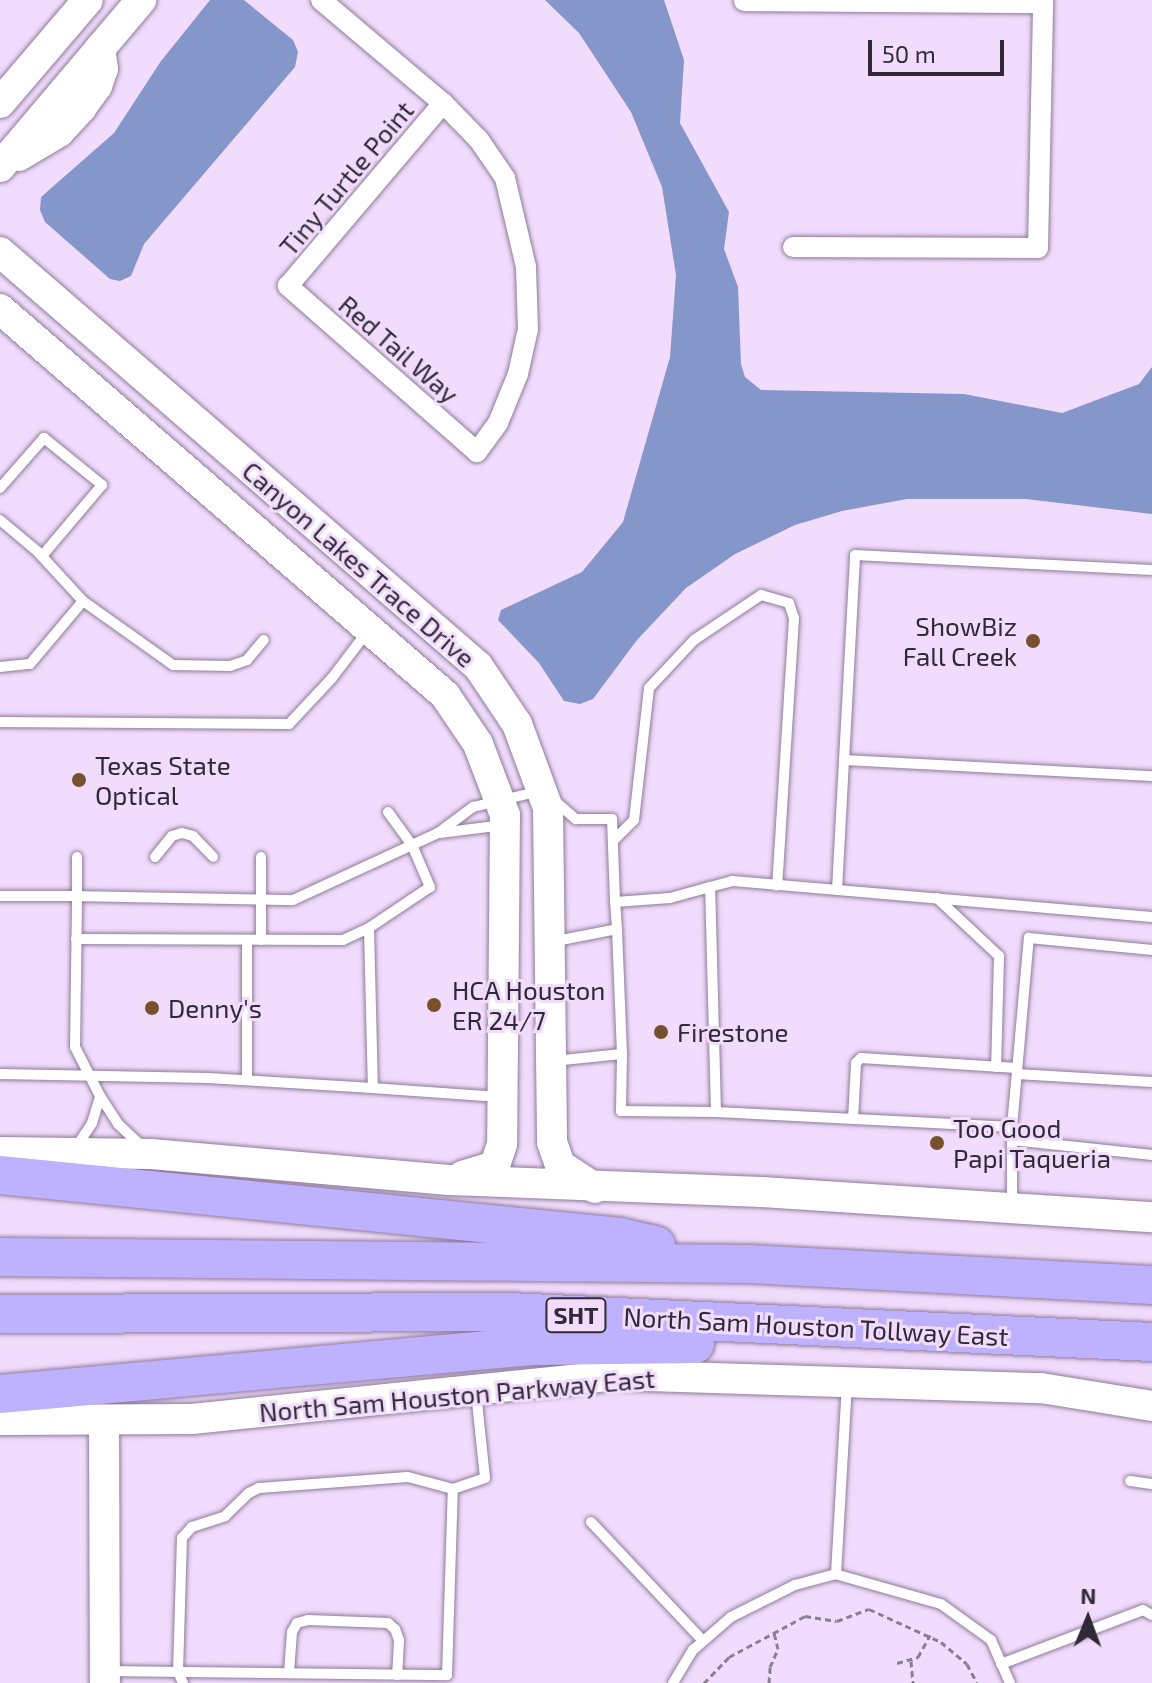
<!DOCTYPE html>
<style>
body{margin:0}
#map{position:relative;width:1152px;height:1683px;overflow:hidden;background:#f1dcfd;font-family:"Exo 2",sans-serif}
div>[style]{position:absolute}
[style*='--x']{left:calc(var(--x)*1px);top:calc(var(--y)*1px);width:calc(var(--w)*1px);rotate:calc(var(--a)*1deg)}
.water>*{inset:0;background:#8496ca}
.path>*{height:3px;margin-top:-1.5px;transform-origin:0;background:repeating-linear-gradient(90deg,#8b7d93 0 6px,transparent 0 10px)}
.roads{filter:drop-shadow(0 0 2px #8e7b99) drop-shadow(0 0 2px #8e7b99)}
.lane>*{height:10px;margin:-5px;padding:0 5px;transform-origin:5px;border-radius:5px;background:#fff}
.street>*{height:20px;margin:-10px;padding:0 10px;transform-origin:10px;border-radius:10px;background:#fff}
.secondary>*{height:30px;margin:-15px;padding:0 15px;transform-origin:15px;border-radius:15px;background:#fff}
.highway>*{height:38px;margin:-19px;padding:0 19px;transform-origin:19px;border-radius:19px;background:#beb1fd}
.dots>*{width:22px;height:22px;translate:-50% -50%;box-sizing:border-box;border:4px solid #f1dcfd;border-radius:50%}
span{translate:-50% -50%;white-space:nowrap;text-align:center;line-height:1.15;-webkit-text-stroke:6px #f1dcfd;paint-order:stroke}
.shield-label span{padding:2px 6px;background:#f1dcfd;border:2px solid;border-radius:6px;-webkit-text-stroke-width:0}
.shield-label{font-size:24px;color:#312935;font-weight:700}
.street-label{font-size:26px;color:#312935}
.poi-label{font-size:26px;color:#312935}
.right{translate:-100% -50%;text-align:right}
.left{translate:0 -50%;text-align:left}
.north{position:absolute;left:1048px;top:1579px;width:80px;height:80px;-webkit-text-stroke:6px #f1dcfd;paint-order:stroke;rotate:1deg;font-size:22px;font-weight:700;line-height:32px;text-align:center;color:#312935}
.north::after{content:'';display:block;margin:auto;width:28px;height:36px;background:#312935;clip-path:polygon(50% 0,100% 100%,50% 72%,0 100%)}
.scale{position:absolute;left:868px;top:40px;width:136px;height:36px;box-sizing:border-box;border:4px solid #312935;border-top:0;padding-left:10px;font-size:24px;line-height:28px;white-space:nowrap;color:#312935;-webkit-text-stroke:6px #f1dcfd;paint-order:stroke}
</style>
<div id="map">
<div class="water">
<i style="clip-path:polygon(210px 0,244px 0,293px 40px,298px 52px,295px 67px,144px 244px,131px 276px,120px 281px,110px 279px,45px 222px,40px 210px,41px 197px,114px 133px,161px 61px)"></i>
<i style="clip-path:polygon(545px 0,664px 0,684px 60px,680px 123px,729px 212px,724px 249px,738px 287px,741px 364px,745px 377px,761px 390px,964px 394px,1062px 413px,1139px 384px,1152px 367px,1152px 514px,1026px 499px,907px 499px,842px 511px,795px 525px,735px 554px,686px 588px,637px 640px,593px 699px,580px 704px,564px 701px,539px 663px,498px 620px,501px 610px,582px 572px,623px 522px,670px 357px,676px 275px,662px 187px,631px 112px,579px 33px)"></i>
</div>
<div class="path">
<i style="--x:911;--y:1661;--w:22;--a:85"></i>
<i style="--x:897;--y:1663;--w:22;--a:-16"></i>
<i style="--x:918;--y:1657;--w:25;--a:-61"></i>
<i style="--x:704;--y:1683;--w:36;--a:-46"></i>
<i style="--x:729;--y:1657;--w:86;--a:-28.3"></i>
<i style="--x:805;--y:1616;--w:32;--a:9"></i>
<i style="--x:837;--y:1621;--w:34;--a:-21"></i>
<i style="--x:869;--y:1609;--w:79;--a:24.6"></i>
<i style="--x:941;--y:1642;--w:34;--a:40"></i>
<i style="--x:967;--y:1664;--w:21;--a:62"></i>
<i style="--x:769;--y:1683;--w:16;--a:-86"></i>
<i style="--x:770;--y:1667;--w:20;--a:-66"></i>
<i style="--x:778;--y:1649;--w:16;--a:-104"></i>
</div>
<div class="roads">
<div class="lane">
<i style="--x:0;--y:488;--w:67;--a:-48.7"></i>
<i style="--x:44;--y:438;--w:75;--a:39"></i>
<i style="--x:102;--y:485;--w:93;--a:130.2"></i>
<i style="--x:0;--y:520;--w:48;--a:40"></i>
<i style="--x:37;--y:551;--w:68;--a:47.4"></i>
<i style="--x:83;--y:601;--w:110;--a:35.4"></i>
<i style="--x:173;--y:665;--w:57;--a:1"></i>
<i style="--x:230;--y:666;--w:18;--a:-19"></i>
<i style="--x:247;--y:660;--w:26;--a:-50"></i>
<i style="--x:0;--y:667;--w:30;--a:-6"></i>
<i style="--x:30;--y:664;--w:82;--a:-49.9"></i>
<i style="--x:0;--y:722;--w:289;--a:0.4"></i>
<i style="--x:289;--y:724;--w:63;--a:-46.9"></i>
<i style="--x:332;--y:678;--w:58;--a:-52.7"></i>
<i style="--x:844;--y:760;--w:308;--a:3"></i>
<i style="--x:555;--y:801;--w:28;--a:41"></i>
<i style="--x:576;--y:819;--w:36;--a:0"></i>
<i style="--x:612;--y:819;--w:83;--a:87.9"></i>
<i style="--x:615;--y:902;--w:55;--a:-4.2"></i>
<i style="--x:670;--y:898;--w:41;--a:-15.4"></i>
<i style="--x:388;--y:812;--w:41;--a:54"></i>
<i style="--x:412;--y:845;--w:46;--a:66.8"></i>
<i style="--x:430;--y:887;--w:73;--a:146.1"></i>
<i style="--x:369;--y:928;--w:160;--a:88.6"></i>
<i style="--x:373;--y:1088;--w:125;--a:4.1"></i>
<i style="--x:440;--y:833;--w:64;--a:-7.2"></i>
<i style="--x:613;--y:841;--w:30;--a:-45"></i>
<i style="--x:634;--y:820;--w:133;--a:-83.5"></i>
<i style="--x:649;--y:688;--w:66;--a:-46.8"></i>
<i style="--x:694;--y:640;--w:81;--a:-33.9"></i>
<i style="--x:761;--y:595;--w:29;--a:16"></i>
<i style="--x:789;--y:603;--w:16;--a:72"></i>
<i style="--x:794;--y:618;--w:268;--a:93.6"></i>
<i style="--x:155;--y:857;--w:27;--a:-51"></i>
<i style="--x:172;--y:836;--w:10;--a:-17"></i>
<i style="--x:182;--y:833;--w:11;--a:15"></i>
<i style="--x:193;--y:836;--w:29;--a:46"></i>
<i style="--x:837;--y:890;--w:335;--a:-86.9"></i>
<i style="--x:855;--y:555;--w:297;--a:2.9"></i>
<i style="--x:0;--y:896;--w:77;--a:0"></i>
<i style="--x:77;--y:896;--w:39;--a:-90"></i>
<i style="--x:937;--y:898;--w:85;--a:43.1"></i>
<i style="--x:999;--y:956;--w:111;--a:91.5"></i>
<i style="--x:76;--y:939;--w:267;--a:0.2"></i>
<i style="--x:343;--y:940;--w:29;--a:-25"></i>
<i style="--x:247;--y:940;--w:140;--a:90"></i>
<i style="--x:261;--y:940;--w:83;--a:-90"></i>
<i style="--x:551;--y:942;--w:67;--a:-11.1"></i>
<i style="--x:617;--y:929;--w:27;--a:-94"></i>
<i style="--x:622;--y:1054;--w:57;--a:91"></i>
<i style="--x:621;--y:1111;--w:95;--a:0.6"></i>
<i style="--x:553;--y:1061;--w:69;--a:-5.8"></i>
<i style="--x:622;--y:1054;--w:125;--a:-92.3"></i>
<i style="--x:0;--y:1074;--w:208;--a:1.1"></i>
<i style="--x:208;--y:1078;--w:165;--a:3.5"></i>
<i style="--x:1017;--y:1074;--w:135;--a:3.4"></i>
<i style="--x:100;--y:1096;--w:55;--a:-117"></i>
<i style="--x:75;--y:1047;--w:151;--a:-89.2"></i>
<i style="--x:77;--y:896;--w:216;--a:1.1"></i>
<i style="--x:293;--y:900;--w:160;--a:-24.8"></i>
<i style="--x:438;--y:833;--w:44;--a:-36.6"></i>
<i style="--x:473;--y:807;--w:69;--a:-13.4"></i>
<i style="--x:853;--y:1119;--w:56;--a:-86.9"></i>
<i style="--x:856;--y:1063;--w:7;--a:-45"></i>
<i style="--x:861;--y:1058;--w:156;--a:3.7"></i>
<i style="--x:1012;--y:1127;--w:190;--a:-84.9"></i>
<i style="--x:1029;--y:938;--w:124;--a:5.6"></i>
<i style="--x:1012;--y:1140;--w:141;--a:6.1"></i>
<i style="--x:74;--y:1150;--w:32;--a:-56"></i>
<i style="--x:92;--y:1123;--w:28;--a:-73"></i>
<i style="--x:100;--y:1096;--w:33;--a:57"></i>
<i style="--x:118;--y:1124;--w:34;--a:43"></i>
<i style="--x:1012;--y:1204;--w:77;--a:-90"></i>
<i style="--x:1012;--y:1127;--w:296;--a:-177.1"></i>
<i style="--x:716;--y:1112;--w:225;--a:-91.5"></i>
<i style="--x:710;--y:887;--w:23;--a:-15"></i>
<i style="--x:732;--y:881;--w:422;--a:4.9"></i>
<i style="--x:1130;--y:1481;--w:22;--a:8"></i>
<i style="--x:591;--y:1522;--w:163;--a:46.7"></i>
<i style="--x:835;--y:1574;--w:110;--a:15.8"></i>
<i style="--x:941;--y:1604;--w:62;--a:35.8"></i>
<i style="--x:991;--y:1640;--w:47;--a:66.2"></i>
<i style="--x:1001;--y:1664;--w:152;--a:-20.8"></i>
<i style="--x:1143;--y:1610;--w:10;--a:29"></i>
<i style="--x:109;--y:1671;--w:338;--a:0.7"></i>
<i style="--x:447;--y:1675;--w:186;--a:-88.2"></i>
<i style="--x:453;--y:1489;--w:34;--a:-19"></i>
<i style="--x:485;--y:1478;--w:86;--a:-96"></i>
<i style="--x:289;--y:1673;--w:41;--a:-85.8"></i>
<i style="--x:292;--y:1632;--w:10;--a:-61"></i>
<i style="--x:297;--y:1623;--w:11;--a:-15"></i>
<i style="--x:308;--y:1620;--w:80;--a:2.1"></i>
<i style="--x:388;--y:1623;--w:9;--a:41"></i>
<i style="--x:395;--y:1629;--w:12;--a:70"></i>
<i style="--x:399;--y:1640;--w:35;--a:93"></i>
<i style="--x:183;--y:1683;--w:12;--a:-114"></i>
<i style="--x:178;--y:1672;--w:134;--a:-88.3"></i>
<i style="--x:182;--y:1538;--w:15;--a:-48"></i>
<i style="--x:192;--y:1527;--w:35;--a:-18"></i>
<i style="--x:225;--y:1516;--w:33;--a:-44"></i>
<i style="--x:249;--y:1493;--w:11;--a:-27"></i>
<i style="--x:259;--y:1488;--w:149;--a:-4.2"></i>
<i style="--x:408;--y:1477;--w:47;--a:14.9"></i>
<i style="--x:673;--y:1683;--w:39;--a:-59"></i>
<i style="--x:693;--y:1650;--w:50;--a:-41"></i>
<i style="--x:731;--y:1617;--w:72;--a:-26.6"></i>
<i style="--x:795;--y:1585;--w:42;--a:-15"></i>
<i style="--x:836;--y:1574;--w:188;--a:-86.7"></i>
</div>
<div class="street">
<i style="--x:321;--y:0;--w:160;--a:40.2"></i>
<i style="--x:443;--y:103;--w:52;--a:45.8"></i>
<i style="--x:479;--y:140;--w:46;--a:55.6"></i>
<i style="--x:505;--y:178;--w:91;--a:76.7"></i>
<i style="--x:526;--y:267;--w:62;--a:88.2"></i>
<i style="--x:528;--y:329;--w:46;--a:102.5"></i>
<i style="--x:518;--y:374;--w:53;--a:112.2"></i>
<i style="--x:498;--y:423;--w:36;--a:126"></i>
<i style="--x:477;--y:452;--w:252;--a:-138.7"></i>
<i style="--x:288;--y:286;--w:240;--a:-49.7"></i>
<i style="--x:744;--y:1;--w:299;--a:0.4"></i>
<i style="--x:793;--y:247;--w:245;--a:0.2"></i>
<i style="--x:1038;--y:248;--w:248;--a:-88.8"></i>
</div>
<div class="secondary">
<i style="--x:0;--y:103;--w:135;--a:-49.5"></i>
<i style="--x:19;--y:156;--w:47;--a:-31"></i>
<i style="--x:59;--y:132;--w:33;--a:-47"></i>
<i style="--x:81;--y:108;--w:27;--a:-54"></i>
<i style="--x:97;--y:86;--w:18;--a:-71"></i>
<i style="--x:103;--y:69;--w:21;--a:-98"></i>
<i style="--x:0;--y:167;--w:219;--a:-49.8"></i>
<i style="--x:0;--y:252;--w:632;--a:40.9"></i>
<i style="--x:478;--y:666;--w:70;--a:56.1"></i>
<i style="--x:517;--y:724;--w:90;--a:69.7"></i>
<i style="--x:548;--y:808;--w:334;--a:89.3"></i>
<i style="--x:552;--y:1142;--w:24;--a:71"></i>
<i style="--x:560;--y:1165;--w:42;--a:33.3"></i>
<i style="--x:0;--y:309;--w:589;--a:40.94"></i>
<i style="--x:445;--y:695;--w:59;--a:56"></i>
<i style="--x:478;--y:744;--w:76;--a:69.2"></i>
<i style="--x:505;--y:815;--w:329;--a:90.5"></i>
<i style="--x:502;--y:1144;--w:23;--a:108"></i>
<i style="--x:495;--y:1166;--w:34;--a:163"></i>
<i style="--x:0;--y:1152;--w:151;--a:0.8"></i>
<i style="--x:151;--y:1154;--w:299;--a:5"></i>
<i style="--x:449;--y:1180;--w:313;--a:2.2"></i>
<i style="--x:762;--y:1192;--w:391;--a:3.7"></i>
<i style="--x:0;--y:1420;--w:192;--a:-0.3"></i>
<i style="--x:192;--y:1419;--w:427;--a:-5.9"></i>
<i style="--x:617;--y:1375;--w:424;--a:1.8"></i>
<i style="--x:1041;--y:1388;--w:112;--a:9.2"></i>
<i style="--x:104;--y:1420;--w:263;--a:89.8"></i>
</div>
<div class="highway">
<i style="--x:0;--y:1175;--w:623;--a:5.71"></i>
<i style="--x:620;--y:1237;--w:37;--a:13"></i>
<i style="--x:0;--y:1257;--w:749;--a:0.54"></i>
<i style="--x:749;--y:1264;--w:404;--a:3"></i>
<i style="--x:0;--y:1314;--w:509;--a:-0.23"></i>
<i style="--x:509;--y:1312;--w:644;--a:2.67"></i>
<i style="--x:0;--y:1394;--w:534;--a:-5.16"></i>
<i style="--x:532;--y:1346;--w:163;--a:-0.7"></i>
</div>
</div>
<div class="dots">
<i style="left:1033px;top:641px;background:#77512d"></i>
<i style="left:79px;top:780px;background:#77512d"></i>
<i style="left:434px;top:1005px;background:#77512d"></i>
<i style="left:152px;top:1008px;background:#77512d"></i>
<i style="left:661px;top:1032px;background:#77512d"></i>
<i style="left:937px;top:1143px;background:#77512d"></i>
</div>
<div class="shield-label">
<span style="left:576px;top:1315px">SHT</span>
</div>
<div class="street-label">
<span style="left:346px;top:178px;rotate:-50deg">Tiny Turtle Point</span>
<span style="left:399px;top:349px;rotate:41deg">Red Tail Way</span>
<span style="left:359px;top:564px;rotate:41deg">Canyon Lakes Trace Drive</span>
<span style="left:816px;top:1326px;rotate:3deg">North Sam Houston Tollway East</span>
<span style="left:457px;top:1395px;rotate:-5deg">North Sam Houston Parkway East</span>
</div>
<div class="poi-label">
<span class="right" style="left:1017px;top:641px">ShowBiz<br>Fall Creek</span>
<span class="left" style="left:95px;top:780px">Texas State<br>Optical</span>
<span class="left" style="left:452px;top:1005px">HCA Houston<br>ER 24/7</span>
<span class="left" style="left:168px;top:1008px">Denny's</span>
<span class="left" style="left:677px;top:1032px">Firestone</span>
<span class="left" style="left:953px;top:1143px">Too Good<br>Papi Taqueria</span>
</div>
<div class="north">N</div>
<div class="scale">50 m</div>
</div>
